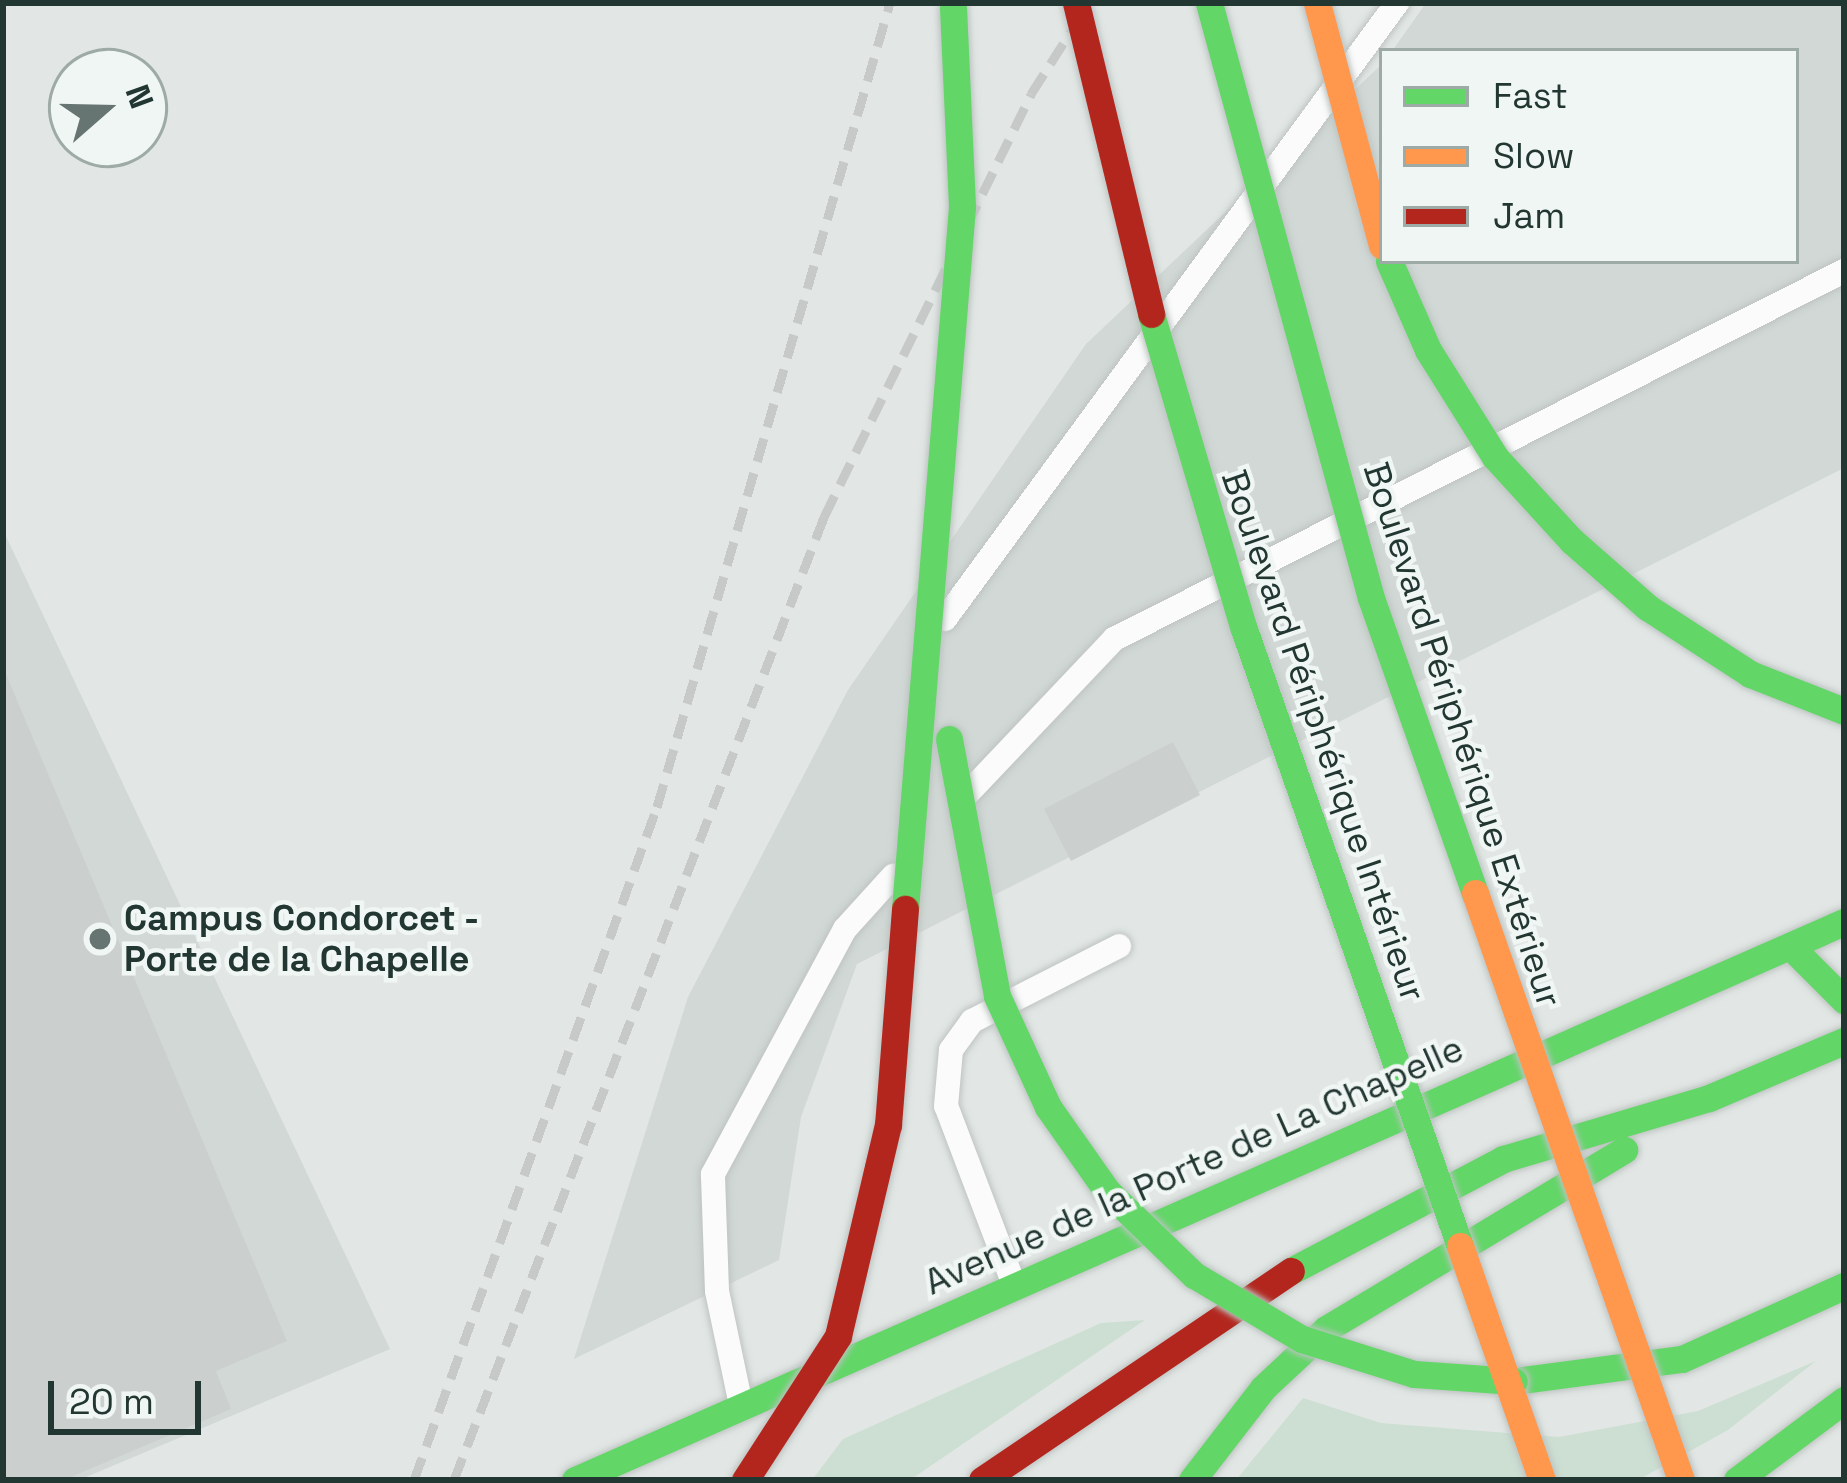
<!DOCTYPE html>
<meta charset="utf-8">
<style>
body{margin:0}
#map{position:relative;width:1847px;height:1483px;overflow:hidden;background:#e2e7e5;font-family:"Space Grotesk",sans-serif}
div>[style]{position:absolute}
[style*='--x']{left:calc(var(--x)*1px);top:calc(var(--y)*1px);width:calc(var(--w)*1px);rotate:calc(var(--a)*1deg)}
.built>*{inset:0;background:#d1d8d5}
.green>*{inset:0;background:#cddfd3}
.building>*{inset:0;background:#cbd0ce}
.roads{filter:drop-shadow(0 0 3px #bfc4c2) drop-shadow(0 0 3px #bfc4c2)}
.lane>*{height:24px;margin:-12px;padding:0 12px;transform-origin:12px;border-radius:12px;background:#fbfbfb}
.fast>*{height:27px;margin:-13.5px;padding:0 13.5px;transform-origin:13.5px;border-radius:13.5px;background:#63d668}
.jam>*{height:27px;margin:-13.5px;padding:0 13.5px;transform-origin:13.5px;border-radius:13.5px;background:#b3261e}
.rail>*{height:9px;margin-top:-4.5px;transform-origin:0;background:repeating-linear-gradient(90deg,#c6c9c8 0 24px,transparent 0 36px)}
.bridges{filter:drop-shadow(0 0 3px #bcc3c1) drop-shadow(0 0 3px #bcc3c1)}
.fast-bridge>*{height:27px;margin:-13.5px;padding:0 13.5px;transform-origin:13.5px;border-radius:13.5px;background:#63d668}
.slow-bridge>*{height:27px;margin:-13.5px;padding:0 13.5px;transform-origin:13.5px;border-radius:13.5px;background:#ff974d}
.jam-bridge>*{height:27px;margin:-13.5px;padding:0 13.5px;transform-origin:13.5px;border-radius:13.5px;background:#b3261e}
.dots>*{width:33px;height:33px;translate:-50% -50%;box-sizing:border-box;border:6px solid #f0f6f3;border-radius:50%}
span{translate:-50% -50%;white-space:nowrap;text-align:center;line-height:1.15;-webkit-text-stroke:9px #f0f6f3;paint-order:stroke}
.street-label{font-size:36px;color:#233732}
.poi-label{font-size:36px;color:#233732;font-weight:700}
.left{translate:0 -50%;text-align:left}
.frame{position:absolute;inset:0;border:6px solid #233732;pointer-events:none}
.legend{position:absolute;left:1379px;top:48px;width:420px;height:216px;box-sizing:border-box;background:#f0f6f3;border:3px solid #9eaaa6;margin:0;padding:15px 21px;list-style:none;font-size:36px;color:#233732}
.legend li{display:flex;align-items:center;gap:24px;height:60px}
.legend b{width:60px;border:3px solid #9eaaa6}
.north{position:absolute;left:48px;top:48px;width:120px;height:120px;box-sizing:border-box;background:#f0f6f3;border:3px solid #9eaaa6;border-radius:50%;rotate:70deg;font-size:33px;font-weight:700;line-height:48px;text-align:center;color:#233732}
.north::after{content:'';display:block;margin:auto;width:42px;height:54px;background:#667571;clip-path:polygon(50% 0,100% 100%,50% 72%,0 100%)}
.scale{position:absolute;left:48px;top:1381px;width:153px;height:54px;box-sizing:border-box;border:6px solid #233732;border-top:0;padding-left:15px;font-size:36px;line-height:42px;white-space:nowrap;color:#233732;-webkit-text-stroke:9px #f0f6f3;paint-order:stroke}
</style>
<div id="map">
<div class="built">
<i style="clip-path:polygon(1426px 3px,1844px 3px,1844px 468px,857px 964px,801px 1117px,779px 1260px,574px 1359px,688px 997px,848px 690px,1086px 344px,1382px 64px,1382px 261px,1796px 261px,1796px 51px,1392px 51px)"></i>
<i style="clip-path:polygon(3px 530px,390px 1349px,79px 1480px,3px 1480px)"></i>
</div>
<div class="green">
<i style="clip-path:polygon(1145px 1320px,910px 1480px,812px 1480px,843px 1439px,1101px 1323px)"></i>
<i style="clip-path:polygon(1816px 1361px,1728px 1430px,1638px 1480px,1236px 1480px,1303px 1398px,1381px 1423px,1559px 1437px,1698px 1411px)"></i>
</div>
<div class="building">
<i style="clip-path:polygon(3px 667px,287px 1341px,216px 1371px,231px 1409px,64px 1480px,3px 1480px)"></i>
<i style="clip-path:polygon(1173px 742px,1200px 795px,1071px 861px,1044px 809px)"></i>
</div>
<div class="roads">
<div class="lane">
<i style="--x:945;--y:619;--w:764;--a:-53.73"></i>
<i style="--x:969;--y:792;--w:211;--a:-46.5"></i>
<i style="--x:1114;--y:639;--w:818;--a:-26.75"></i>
<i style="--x:1013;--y:1282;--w:188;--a:-110.8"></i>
<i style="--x:946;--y:1106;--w:56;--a:-84.9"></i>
<i style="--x:951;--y:1050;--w:36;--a:-54"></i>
<i style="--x:972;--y:1021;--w:165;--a:-27"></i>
<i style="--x:741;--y:1405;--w:116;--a:-101.9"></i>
<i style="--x:717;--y:1291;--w:117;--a:-92"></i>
<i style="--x:713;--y:1174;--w:278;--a:-61.7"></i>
<i style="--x:845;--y:929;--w:72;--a:-47.8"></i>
</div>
<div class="fast">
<i style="--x:1792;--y:948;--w:74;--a:45"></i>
<i style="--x:1291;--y:1271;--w:240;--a:-27.8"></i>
<i style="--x:1503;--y:1159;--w:215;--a:-16.5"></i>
<i style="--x:1709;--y:1098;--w:147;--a:-22.9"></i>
<i style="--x:1514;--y:1381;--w:169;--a:-7.5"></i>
<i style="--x:1682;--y:1359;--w:178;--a:-24.3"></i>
<i style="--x:575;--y:1480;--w:1386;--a:-23.74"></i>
<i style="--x:1192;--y:1480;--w:116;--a:-52.3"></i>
<i style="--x:1263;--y:1388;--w:86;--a:-43.1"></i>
<i style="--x:1326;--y:1329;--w:348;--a:-31"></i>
<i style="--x:1737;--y:1480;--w:134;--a:-36.8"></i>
</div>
<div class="jam">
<i style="--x:982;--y:1480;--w:373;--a:-34.1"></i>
</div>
</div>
<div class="rail">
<i style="--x:414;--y:1480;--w:716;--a:-70.15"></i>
<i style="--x:657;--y:807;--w:837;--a:-73.84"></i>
<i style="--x:454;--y:1480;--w:1032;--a:-68.98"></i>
<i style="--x:824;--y:517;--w:471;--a:-63.9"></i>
<i style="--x:1031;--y:94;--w:108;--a:-57.5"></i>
</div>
<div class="bridges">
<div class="fast-bridge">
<i style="--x:1209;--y:3;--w:617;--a:74.77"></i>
<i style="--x:1371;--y:598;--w:313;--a:70.6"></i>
<i style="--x:1389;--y:261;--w:97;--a:66.3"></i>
<i style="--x:1428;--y:350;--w:126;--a:57.9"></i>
<i style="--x:1495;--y:457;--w:114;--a:47.5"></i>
<i style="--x:1572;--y:541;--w:100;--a:41.3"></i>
<i style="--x:1647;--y:607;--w:123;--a:33"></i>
<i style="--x:1750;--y:674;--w:101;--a:21.5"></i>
<i style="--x:1151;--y:314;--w:328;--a:73.6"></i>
<i style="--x:1244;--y:629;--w:654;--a:70.71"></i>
<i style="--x:949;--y:739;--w:261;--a:79.4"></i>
<i style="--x:997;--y:996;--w:122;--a:65.3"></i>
<i style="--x:1048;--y:1107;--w:103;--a:54.9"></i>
<i style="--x:1107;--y:1191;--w:121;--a:44"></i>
<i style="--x:1194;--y:1275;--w:126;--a:30.7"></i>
<i style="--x:1302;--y:1339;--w:117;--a:17.4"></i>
<i style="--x:1414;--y:1374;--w:100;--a:4"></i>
<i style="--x:905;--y:909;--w:705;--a:-85.36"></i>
<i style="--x:962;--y:206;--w:198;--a:-92.6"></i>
</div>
<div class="slow-bridge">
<i style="--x:1317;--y:3;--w:251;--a:75"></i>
<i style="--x:1475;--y:893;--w:622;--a:70.66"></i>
<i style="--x:1460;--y:1246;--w:248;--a:70.7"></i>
</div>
<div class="jam-bridge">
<i style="--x:1076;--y:3;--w:320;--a:76.4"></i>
<i style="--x:745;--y:1480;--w:171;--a:-57.1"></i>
<i style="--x:838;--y:1336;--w:217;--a:-76.7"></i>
<i style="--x:888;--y:1125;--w:217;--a:-85.5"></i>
</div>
</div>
<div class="dots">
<i style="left:100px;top:939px;background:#667571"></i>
</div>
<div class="street-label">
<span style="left:1462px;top:735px;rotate:72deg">Boulevard Périphérique Extérieur</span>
<span style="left:1323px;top:736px;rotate:71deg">Boulevard Périphérique Intérieur</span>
<span style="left:1194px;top:1166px;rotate:-24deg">Avenue de la Porte de La Chapelle</span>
</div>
<div class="poi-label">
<span class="left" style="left:124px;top:939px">Campus Condorcet -<br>Porte de la Chapelle</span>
</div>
<div class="frame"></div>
<ul class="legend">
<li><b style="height:15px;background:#63d668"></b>Fast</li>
<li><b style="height:15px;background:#ff974d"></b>Slow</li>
<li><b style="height:15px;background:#b3261e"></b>Jam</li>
</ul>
<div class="north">N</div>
<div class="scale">20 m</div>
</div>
